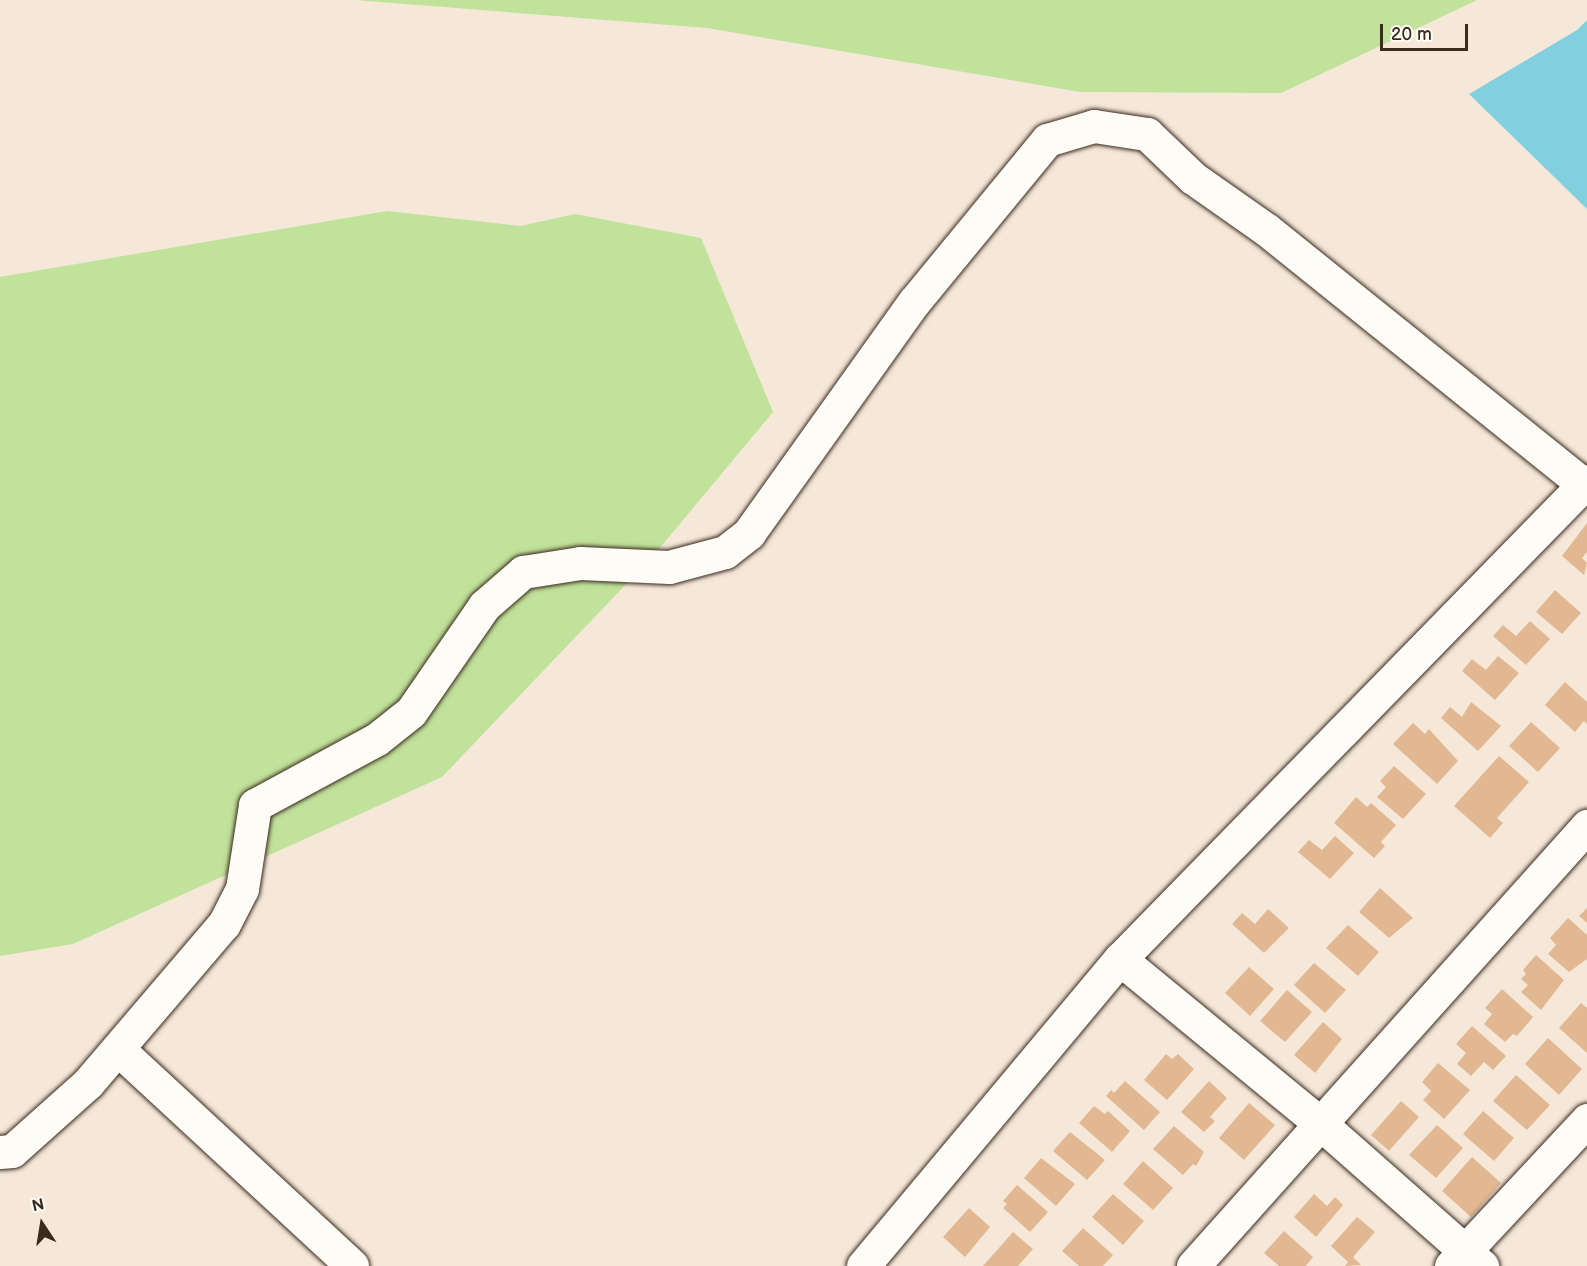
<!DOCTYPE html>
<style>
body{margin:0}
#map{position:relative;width:1587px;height:1266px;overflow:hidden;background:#f5e8d9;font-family:"Balsamiq Sans",sans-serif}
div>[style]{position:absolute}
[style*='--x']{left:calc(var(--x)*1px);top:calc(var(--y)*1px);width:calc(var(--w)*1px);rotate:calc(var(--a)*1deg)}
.green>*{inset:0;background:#c1e29b}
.water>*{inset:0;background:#82d0df}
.building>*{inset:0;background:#e2b892}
.roads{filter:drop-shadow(0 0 2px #3b2a1e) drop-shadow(0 0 2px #3b2a1e)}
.minor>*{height:33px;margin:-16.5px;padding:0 16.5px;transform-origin:16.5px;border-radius:16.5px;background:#fdfcf7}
span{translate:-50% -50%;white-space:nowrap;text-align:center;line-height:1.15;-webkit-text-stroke:5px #fdfcf7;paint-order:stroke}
.north{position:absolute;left:12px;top:1194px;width:60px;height:60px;-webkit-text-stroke:4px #fdfcf7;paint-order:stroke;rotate:348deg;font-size:16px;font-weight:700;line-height:24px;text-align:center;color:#3b2a1e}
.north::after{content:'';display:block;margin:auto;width:21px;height:27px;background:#3b2a1e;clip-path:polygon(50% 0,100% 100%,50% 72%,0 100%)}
.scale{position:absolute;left:1380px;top:24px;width:88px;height:27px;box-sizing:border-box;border:3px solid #3b2a1e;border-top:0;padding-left:8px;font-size:18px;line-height:21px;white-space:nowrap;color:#3b2a1e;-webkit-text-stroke:4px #fdfcf7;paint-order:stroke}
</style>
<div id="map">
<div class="green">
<i style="clip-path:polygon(355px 0,1477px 0,1281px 93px,1080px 92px,707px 28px)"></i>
<i style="clip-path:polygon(387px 211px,520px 226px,575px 214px,701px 238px,773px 412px,653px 556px,442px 777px,73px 944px,0 956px,0 277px)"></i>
</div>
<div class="water">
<i style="clip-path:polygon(1587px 20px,1587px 209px,1469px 94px,1577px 30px)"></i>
</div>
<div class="building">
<i style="clip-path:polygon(1587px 523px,1587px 552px,1582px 558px,1587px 563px,1584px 575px,1562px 556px)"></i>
<i style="clip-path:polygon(1555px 590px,1581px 613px,1562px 634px,1536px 612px)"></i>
<i style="clip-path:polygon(1530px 621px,1550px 639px,1526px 665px,1493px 636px,1503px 625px,1516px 636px)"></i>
<i style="clip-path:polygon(1498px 656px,1519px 673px,1495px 700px,1462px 671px,1472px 659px,1486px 670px)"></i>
<i style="clip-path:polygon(1565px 682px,1587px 702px,1587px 724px,1584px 721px,1575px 732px,1545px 705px)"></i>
<i style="clip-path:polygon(1471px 702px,1501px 726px,1478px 751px,1441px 718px,1450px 707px,1462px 717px)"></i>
<i style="clip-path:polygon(1531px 722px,1560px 748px,1538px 772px,1509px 746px)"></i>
<i style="clip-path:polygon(1413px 723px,1425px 734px,1429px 729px,1458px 761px,1437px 784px,1393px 744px)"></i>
<i style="clip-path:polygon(1499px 756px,1529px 782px,1497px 818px,1503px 823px,1490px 838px,1454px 806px)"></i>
<i style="clip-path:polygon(1394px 766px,1426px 794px,1403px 819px,1377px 797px,1386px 787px,1380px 781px)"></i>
<i style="clip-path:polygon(1356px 797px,1367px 807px,1371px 803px,1396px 825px,1381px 842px,1385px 846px,1374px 858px,1334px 823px)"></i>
<i style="clip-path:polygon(1335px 836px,1354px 853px,1330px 879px,1298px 852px,1309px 840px,1322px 850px)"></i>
<i style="clip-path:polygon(1380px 888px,1413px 918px,1389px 938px,1359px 912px)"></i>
<i style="clip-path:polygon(1587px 908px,1587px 923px,1579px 916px)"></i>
<i style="clip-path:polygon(1268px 909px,1289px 928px,1264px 953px,1232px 924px,1242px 913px,1255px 924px)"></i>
<i style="clip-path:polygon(1568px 918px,1587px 935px,1587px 959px,1569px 972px,1548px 954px,1556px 945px,1550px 938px)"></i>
<i style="clip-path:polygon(1348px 925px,1379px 952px,1358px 976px,1326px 948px)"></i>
<i style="clip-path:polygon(1536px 955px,1564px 980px,1541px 1010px,1521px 992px,1528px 985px,1521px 979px,1526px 974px,1523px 970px)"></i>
<i style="clip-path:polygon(1314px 963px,1346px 990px,1325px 1013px,1294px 985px)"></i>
<i style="clip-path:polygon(1249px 967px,1274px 989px,1250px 1016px,1225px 993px)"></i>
<i style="clip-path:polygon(1502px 989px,1533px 1017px,1517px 1036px,1513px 1034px,1505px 1042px,1484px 1024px,1492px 1014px,1485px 1008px)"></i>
<i style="clip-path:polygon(1287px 990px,1312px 1012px,1285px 1042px,1260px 1021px)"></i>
<i style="clip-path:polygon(1581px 1003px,1587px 1008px,1587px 1053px,1559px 1028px)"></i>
<i style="clip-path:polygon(1323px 1022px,1342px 1039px,1315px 1073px,1294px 1055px)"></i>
<i style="clip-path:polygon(1472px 1026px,1506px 1056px,1493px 1070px,1484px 1062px,1471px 1076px,1457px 1064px,1466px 1053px,1456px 1044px)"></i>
<i style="clip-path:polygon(1548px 1038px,1582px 1069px,1559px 1095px,1525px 1064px)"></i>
<i style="clip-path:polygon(1166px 1054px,1172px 1059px,1178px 1054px,1194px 1069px,1167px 1100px,1144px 1080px)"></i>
<i style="clip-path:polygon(1438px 1063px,1470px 1090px,1444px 1119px,1423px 1100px,1431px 1091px,1422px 1082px)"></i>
<i style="clip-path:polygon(1516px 1075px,1550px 1105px,1527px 1130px,1493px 1101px)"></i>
<i style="clip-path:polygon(1125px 1081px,1160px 1112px,1144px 1130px,1106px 1096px,1111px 1090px,1114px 1093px)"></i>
<i style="clip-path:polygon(1209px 1081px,1227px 1098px,1210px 1117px,1215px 1121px,1204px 1132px,1181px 1112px)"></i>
<i style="clip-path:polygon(1401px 1101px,1419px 1117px,1389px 1151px,1371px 1135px)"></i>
<i style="clip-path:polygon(1249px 1103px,1275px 1125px,1244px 1160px,1219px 1138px)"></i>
<i style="clip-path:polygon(1094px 1106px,1105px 1114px,1108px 1111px,1130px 1131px,1112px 1152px,1079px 1123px)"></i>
<i style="clip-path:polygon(1483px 1111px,1514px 1138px,1494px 1161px,1463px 1134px)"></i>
<i style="clip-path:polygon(1437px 1125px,1463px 1148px,1436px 1178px,1409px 1155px)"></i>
<i style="clip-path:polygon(1174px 1126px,1204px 1152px,1196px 1166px,1193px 1164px,1183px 1175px,1153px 1149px)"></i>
<i style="clip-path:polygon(1070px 1132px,1105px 1160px,1087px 1180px,1053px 1151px)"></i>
<i style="clip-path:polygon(1472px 1157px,1501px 1183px,1471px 1217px,1442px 1191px)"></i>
<i style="clip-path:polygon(1041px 1158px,1075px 1184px,1056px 1206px,1024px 1178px)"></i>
<i style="clip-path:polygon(1143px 1161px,1173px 1188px,1153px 1210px,1123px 1184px)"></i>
<i style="clip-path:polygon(1017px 1185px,1048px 1212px,1030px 1232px,1003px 1208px,1007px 1204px,1003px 1201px)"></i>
<i style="clip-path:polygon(1113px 1194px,1144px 1221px,1123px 1245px,1092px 1217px)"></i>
<i style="clip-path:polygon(1314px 1194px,1327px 1206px,1335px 1197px,1343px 1205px,1316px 1237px,1294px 1217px)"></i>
<i style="clip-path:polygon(969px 1208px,990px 1227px,965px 1257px,943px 1237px)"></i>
<i style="clip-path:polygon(1357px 1217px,1375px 1232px,1353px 1257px,1361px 1265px,1345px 1266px,1348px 1262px,1331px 1246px)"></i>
<i style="clip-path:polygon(1083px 1228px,1113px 1255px,1103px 1266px,1079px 1266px,1062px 1251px)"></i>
<i style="clip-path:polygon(1284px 1231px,1313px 1257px,1306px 1266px,1279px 1266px,1264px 1253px)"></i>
<i style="clip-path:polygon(1013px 1232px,1033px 1249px,1018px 1266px,983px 1266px)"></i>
</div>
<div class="roads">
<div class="minor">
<i style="--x:1120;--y:959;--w:260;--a:39.4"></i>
<i style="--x:1321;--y:1124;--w:215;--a:41.4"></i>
<i style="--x:118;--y:1049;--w:319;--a:42.8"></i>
<i style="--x:0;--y:1152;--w:12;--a:-5"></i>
<i style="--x:12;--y:1151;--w:102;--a:-41.8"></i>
<i style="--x:88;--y:1083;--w:209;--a:-49.5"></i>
<i style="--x:224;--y:924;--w:39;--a:-63"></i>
<i style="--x:242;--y:889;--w:85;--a:-81.2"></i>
<i style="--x:255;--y:805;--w:139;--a:-28.4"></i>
<i style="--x:377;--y:739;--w:43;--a:-38.5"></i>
<i style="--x:411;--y:712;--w:129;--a:-55.4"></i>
<i style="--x:484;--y:606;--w:52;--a:-41.1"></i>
<i style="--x:523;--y:572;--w:58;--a:-9"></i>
<i style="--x:580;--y:563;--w:89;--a:2.6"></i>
<i style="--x:669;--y:567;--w:58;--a:-15"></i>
<i style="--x:725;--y:552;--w:31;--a:-38"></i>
<i style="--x:749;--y:533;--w:284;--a:-54.5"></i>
<i style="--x:914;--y:302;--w:210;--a:-50.6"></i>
<i style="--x:1047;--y:140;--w:49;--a:-16.6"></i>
<i style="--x:1094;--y:126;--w:54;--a:8.6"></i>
<i style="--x:1147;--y:134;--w:64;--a:43.7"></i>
<i style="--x:1193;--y:178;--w:90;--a:35.1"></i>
<i style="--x:1267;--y:230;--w:410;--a:38.8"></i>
<i style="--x:863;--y:1266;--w:400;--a:-50.1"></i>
<i style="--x:1120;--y:959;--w:668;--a:-45.67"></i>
<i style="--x:1193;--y:1266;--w:591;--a:-48.16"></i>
<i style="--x:1451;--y:1266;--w:200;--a:-47"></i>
</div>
</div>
<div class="north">N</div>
<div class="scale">20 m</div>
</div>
